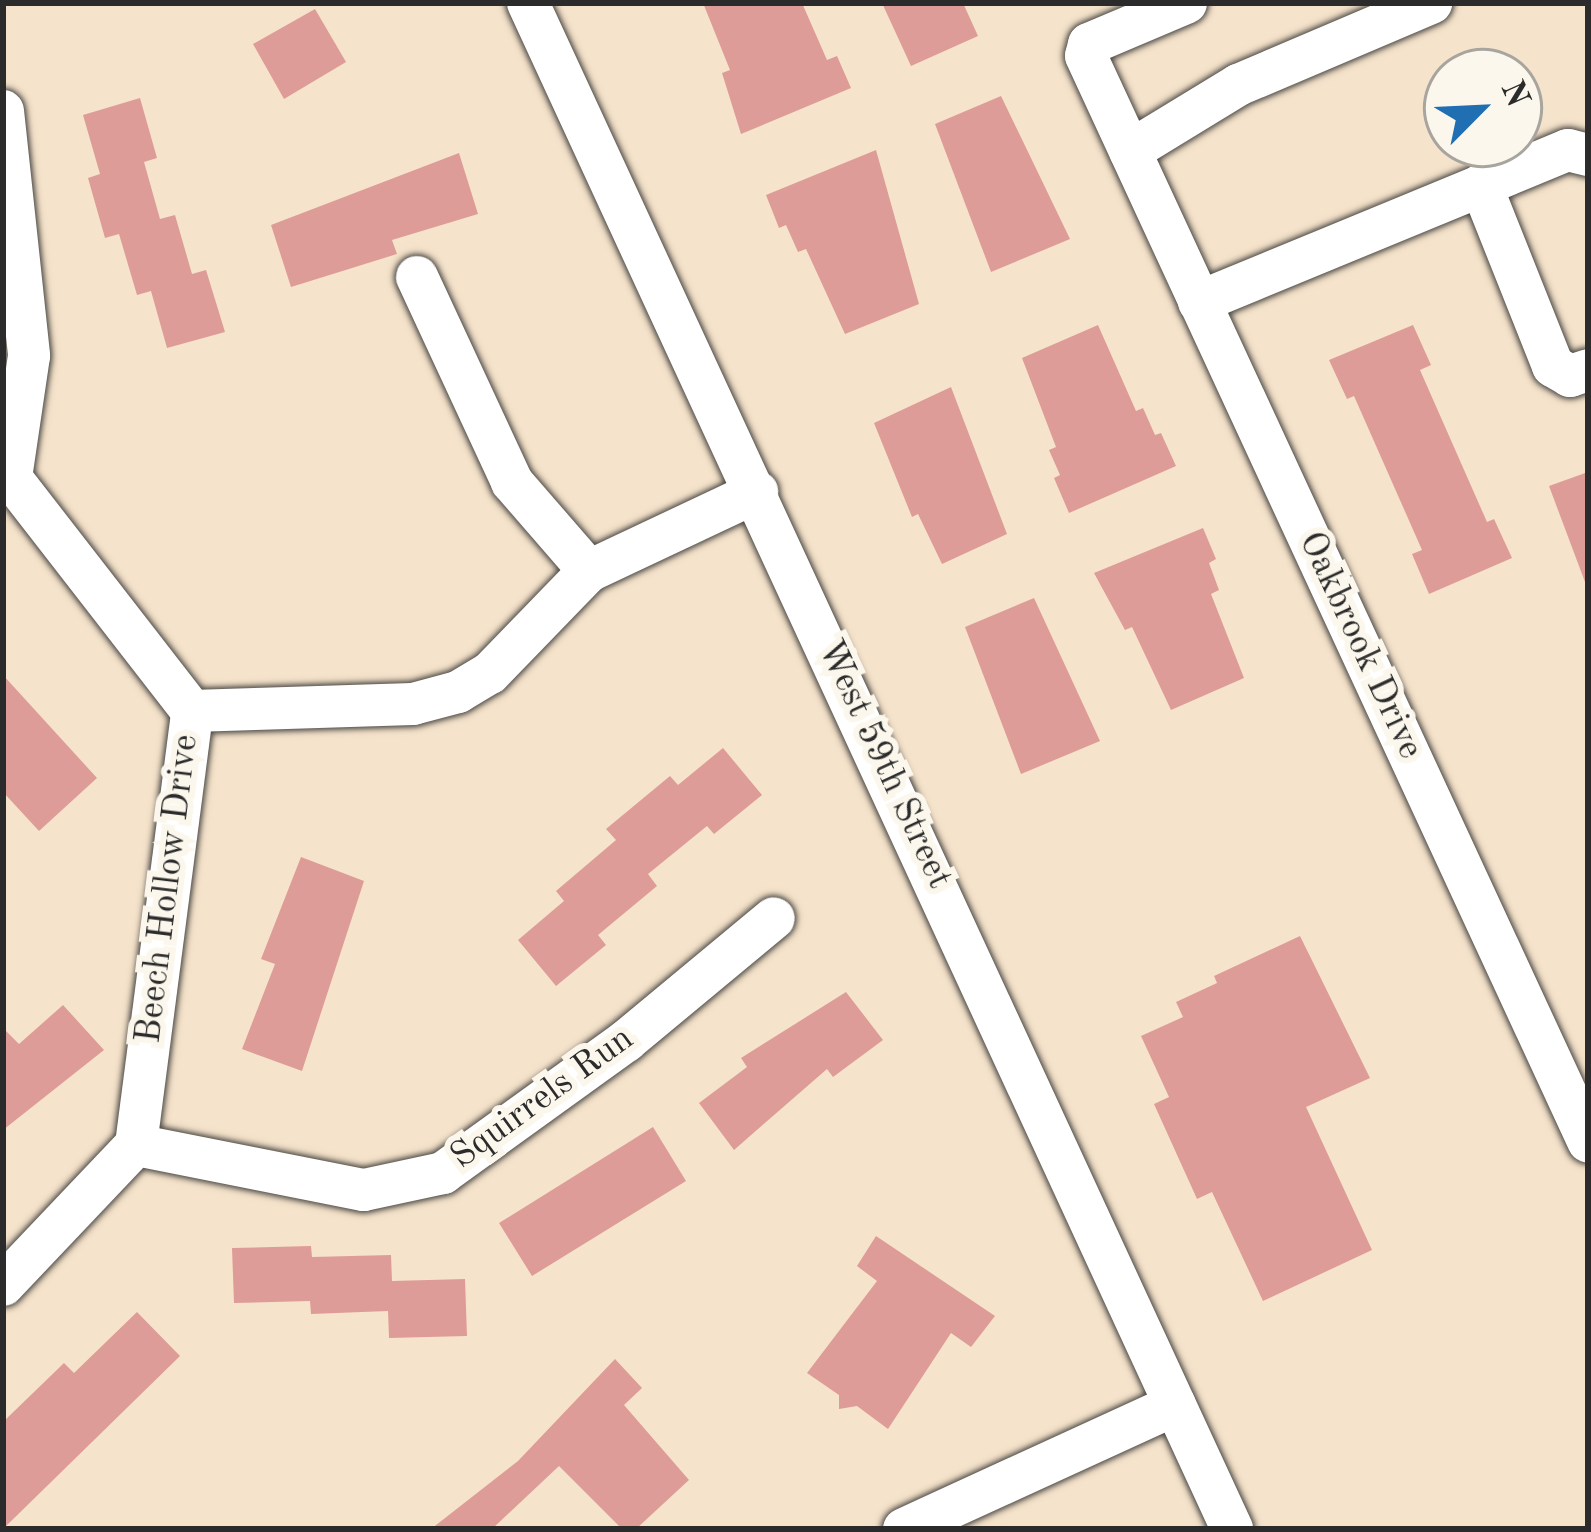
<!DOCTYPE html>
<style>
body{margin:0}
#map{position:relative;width:1591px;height:1532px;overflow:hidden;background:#f6e3cb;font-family:"Old Standard TT",serif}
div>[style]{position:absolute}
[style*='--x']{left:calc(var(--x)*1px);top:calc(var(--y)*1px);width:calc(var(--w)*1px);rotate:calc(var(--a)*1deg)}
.building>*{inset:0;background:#de9c98}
.roads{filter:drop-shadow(0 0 3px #494743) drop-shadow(0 0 3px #494743)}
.minor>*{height:42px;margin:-21px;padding:0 21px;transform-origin:21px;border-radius:21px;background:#fff}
span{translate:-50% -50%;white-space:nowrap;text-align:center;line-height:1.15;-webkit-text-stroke:12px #fbf7ec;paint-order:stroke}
.street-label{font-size:36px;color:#2b2b2b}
.frame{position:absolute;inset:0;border:6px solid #2b2b2b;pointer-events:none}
.north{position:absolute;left:1423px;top:48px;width:120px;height:120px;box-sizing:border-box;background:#fbf7ec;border:3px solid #a8a59f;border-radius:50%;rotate:66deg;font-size:33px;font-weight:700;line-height:48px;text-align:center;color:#2b2b2b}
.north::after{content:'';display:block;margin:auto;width:42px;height:54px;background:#1f6fb2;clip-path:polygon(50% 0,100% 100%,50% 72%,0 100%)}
</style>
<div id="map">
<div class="building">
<i style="clip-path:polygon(703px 3px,802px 3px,827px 60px,837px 56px,851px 88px,741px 134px,722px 73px,730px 70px)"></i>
<i style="clip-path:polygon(882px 3px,963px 3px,978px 36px,911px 66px)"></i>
<i style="clip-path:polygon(315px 9px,346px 62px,284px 99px,253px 44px)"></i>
<i style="clip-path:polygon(1001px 96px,1070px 239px,991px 272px,935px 124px)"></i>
<i style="clip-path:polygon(140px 98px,157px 158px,144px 162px,160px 219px,175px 215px,192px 274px,206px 270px,225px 332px,167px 348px,151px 291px,137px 295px,119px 234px,105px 238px,88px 178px,100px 174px,83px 115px)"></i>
<i style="clip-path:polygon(876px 150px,919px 304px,845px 334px,806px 249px,798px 252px,786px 225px,779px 228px,766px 195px)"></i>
<i style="clip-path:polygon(459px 153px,478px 214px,392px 240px,397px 254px,291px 287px,271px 225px)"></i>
<i style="clip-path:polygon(1098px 325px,1136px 411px,1143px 408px,1155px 435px,1161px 433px,1176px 466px,1069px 513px,1054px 478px,1060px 475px,1049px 450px,1056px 447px,1022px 358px)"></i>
<i style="clip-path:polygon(1413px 325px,1431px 365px,1420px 370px,1487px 522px,1494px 519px,1512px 558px,1429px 594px,1412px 554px,1422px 550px,1354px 396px,1347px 399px,1329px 360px)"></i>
<i style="clip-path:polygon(951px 387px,1007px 534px,942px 564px,918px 514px,912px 517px,874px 423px)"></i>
<i style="clip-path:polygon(1588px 472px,1588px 581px,1585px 582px,1549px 486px)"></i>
<i style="clip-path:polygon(1203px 528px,1216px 559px,1209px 563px,1219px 590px,1211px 594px,1244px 678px,1171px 710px,1132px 627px,1125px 630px,1094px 573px)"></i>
<i style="clip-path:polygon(1034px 598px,1100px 741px,1021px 774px,965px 627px)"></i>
<i style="clip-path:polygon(3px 675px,97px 778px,39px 831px,3px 792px)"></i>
<i style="clip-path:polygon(723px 748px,762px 795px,714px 834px,707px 826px,648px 874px,657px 886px,598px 935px,606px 945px,556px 986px,518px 940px,564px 901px,556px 891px,616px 840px,606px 829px,670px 776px,678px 785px)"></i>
<i style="clip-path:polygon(301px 857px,364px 881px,302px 1071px,242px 1049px,275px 964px,261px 959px)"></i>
<i style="clip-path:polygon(1300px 936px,1370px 1078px,1306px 1107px,1372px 1250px,1263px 1301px,1212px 1192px,1197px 1199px,1154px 1104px,1169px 1097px,1141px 1036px,1183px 1017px,1176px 1002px,1217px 983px,1214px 976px)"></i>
<i style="clip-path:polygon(846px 992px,883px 1040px,833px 1077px,827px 1069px,734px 1150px,699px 1103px,747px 1067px,741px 1058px)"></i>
<i style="clip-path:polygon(63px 1005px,104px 1050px,3px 1130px,3px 1028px,19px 1044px)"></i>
<i style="clip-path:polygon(653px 1127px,686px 1181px,532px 1276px,499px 1223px)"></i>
<i style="clip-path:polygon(876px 1236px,995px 1316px,971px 1347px,951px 1333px,888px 1429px,857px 1406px,839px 1409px,839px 1395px,807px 1373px,877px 1281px,857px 1266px)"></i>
<i style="clip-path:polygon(311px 1246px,312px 1257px,391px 1255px,392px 1281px,465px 1279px,467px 1336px,389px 1338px,388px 1311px,311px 1314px,310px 1301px,234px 1303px,232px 1248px)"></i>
<i style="clip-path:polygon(137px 1312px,180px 1356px,3px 1529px,3px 1422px,64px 1363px,74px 1373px)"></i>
<i style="clip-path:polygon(615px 1359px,642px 1388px,624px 1405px,689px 1480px,636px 1529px,622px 1529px,559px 1466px,492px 1529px,431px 1529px,518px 1461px)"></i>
</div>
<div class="roads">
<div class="minor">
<i style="--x:528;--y:3;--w:1681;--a:65.23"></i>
<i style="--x:1186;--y:3;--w:105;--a:157.1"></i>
<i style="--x:1089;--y:44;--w:12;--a:104"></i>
<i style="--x:1086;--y:56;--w:1196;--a:65.17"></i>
<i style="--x:3;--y:111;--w:246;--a:83.9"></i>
<i style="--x:29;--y:356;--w:123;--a:98.4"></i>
<i style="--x:11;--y:478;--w:295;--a:52.2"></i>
<i style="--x:1130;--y:151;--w:127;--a:-31.4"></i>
<i style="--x:1238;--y:85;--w:210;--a:-23"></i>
<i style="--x:1481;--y:185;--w:195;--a:68.3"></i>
<i style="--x:1553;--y:366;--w:20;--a:30"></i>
<i style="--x:1570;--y:376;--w:19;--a:-18"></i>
<i style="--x:417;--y:277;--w:226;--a:65.1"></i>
<i style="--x:512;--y:482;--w:118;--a:49.1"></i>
<i style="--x:1199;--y:302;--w:399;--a:-22.4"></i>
<i style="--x:1568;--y:150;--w:21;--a:14"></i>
<i style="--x:192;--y:711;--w:221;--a:-1.8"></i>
<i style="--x:413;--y:704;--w:47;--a:-14.9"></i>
<i style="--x:458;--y:692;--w:37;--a:-31"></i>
<i style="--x:490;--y:673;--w:142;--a:-45.9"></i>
<i style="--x:589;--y:571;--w:186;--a:-25.2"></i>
<i style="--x:136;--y:1145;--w:232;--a:11.2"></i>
<i style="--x:364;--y:1190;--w:81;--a:-12.1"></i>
<i style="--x:443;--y:1173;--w:226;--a:-35.8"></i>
<i style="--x:626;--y:1041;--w:192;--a:-39.7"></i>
<i style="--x:3;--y:1285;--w:193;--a:-46.5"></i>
<i style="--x:136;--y:1145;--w:438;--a:-82.6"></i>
<i style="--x:904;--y:1529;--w:298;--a:-24.6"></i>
</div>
</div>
<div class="street-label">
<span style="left:1359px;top:646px;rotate:65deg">Oakbrook Drive</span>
<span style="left:883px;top:765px;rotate:65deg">West 59th Street</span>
<span style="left:169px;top:889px;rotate:-83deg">Beech Hollow Drive</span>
<span style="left:543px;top:1099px;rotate:-36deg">Squirrels Run</span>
</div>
<div class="frame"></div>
<div class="north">N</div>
</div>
